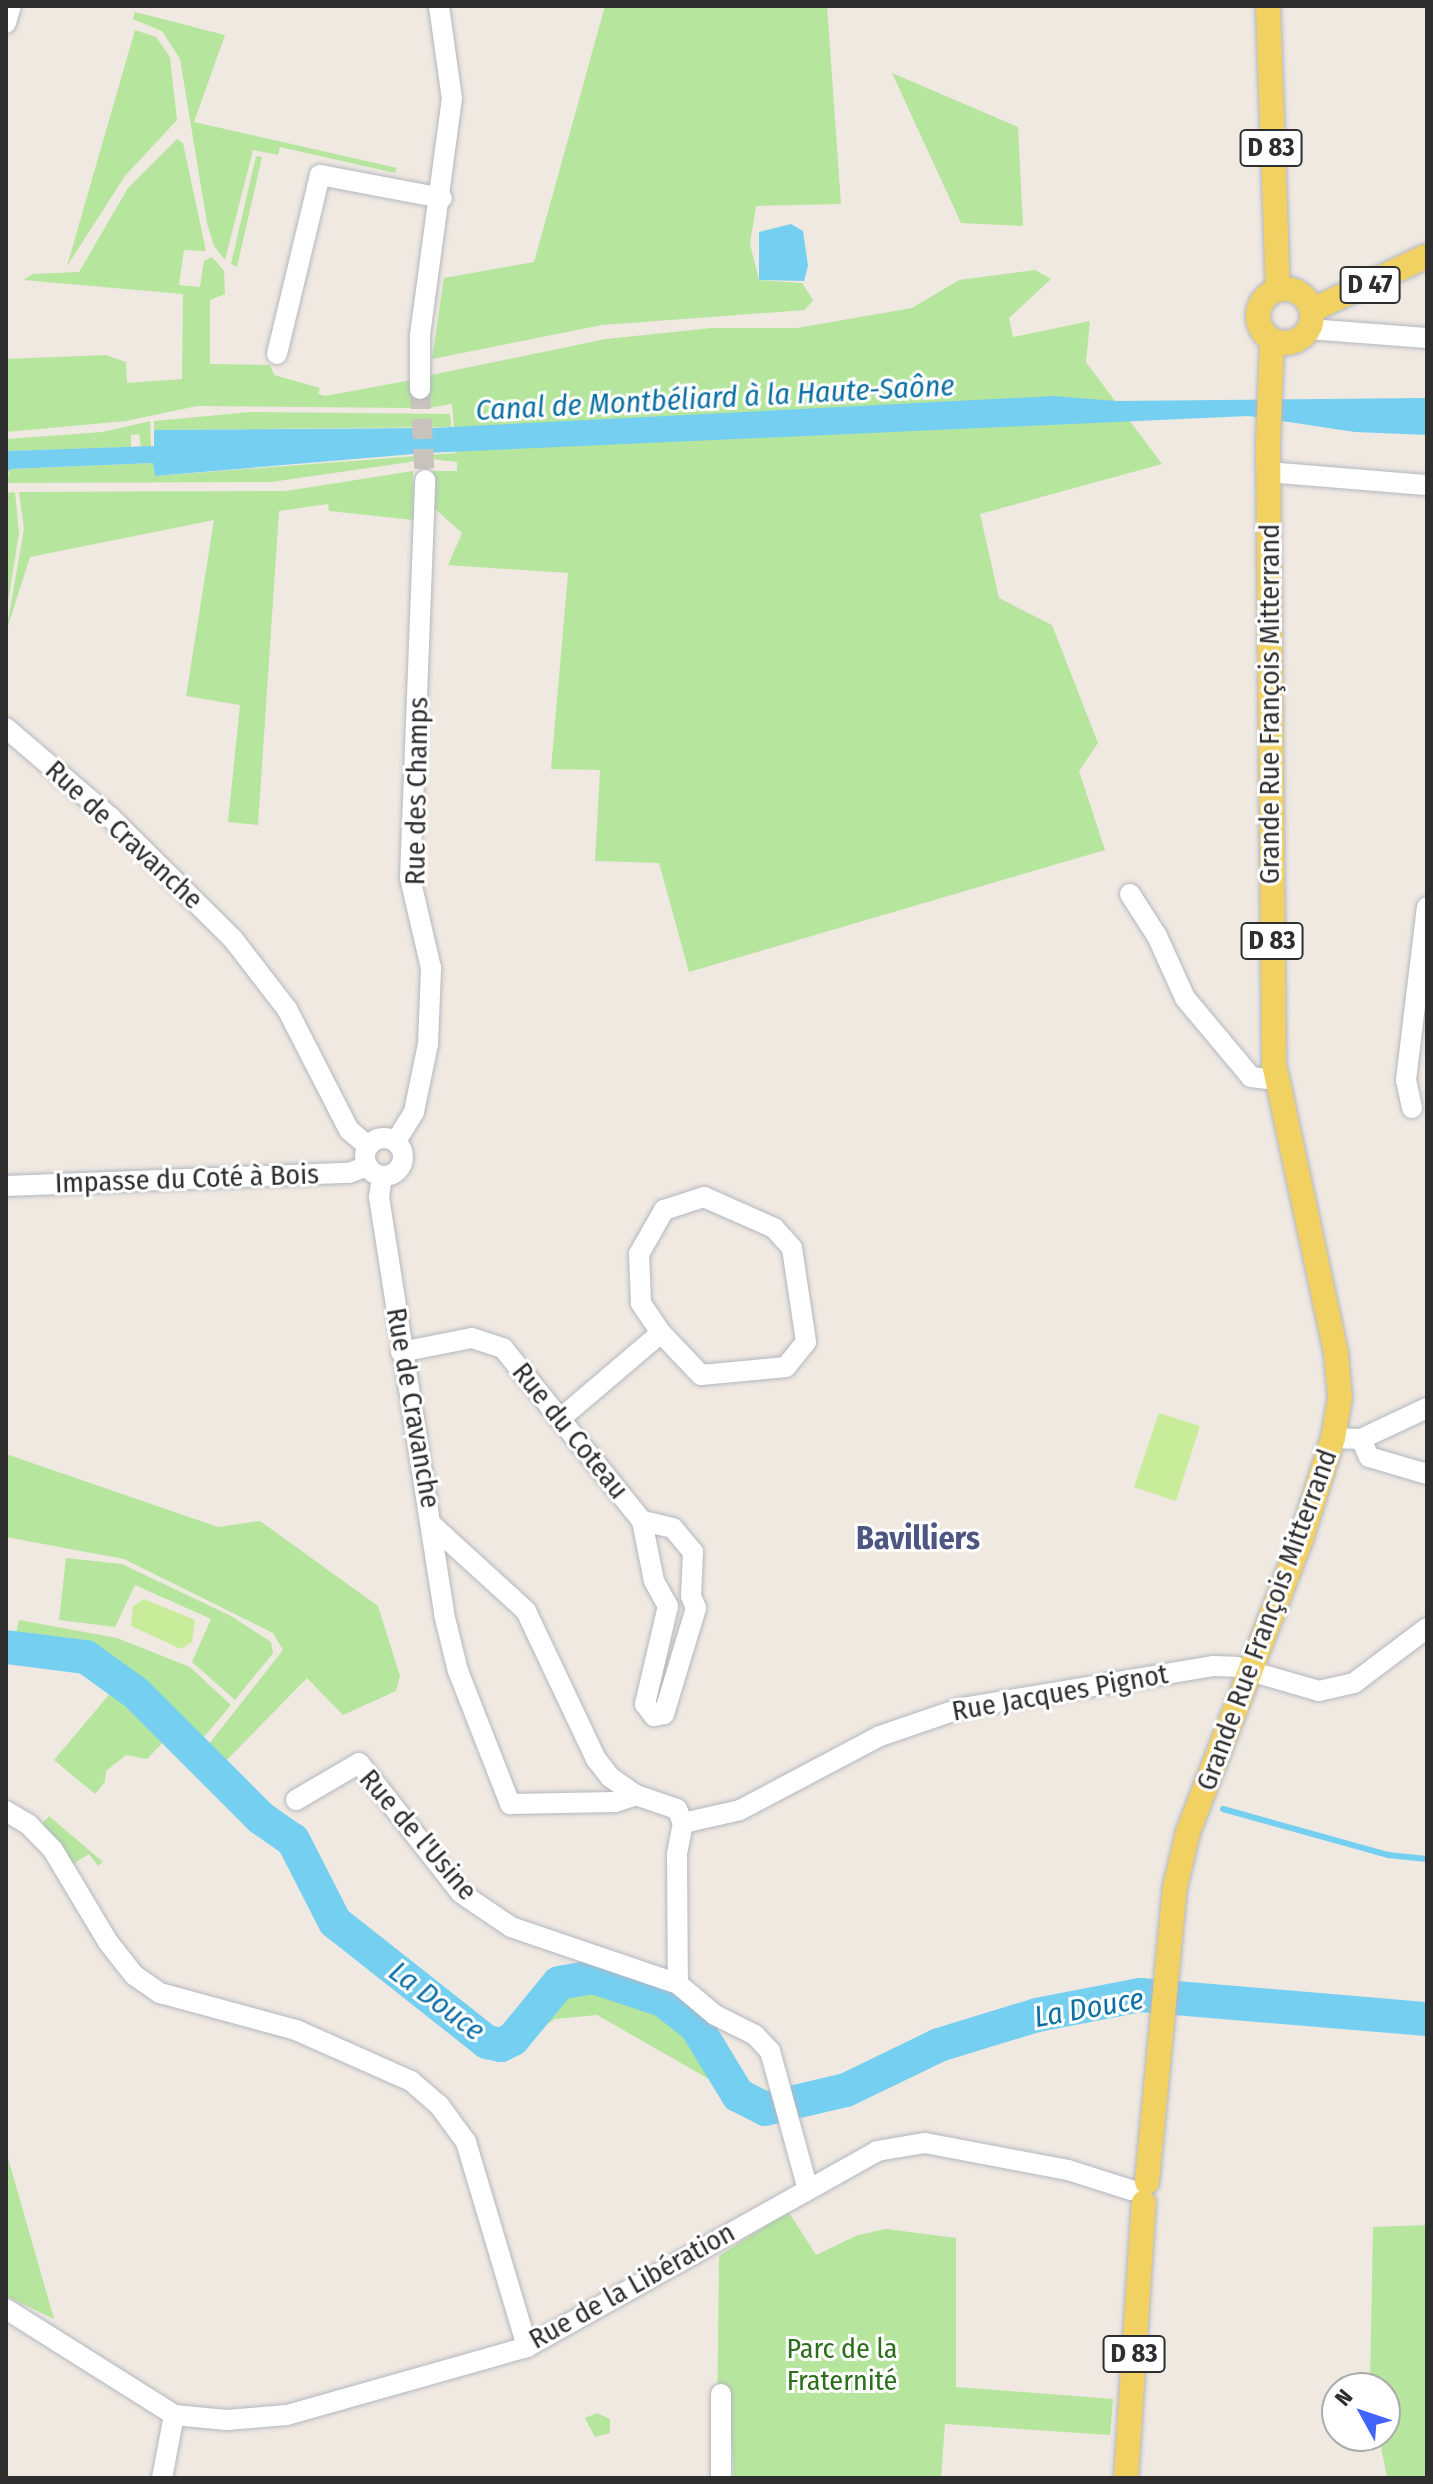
<!DOCTYPE html>
<meta charset="utf-8">
<style>
body{margin:0}
#map{position:relative;width:1433px;height:2484px;overflow:hidden;background:#efe9e1;font-family:"Fira Sans Condensed",sans-serif}
div>[style]{position:absolute}
[style*='--x']{left:calc(var(--x)*1px);top:calc(var(--y)*1px);width:calc(var(--w)*1px);rotate:calc(var(--a)*1deg)}
.green>*{inset:0;background:#b6e59e}
.pitch>*{inset:0;background:#c9ec9a}
.water>*{inset:0;background:#75cff0}
.stream>*{height:6px;margin:-3px;padding:0 3px;transform-origin:3px;border-radius:3px;background:#75cff0}
.river>*{height:34px;margin:-17px;padding:0 17px;transform-origin:17px;border-radius:17px;background:#75cff0}
.minor-tunnel>*{height:20px;margin-top:-10px;transform-origin:0;background:repeating-linear-gradient(90deg,#c8c4bd 0 20px,transparent 0 30px)}
.roads{filter:drop-shadow(0 0 2px #b4b7c1) drop-shadow(0 0 2px #b4b7c1)}
.minor>*{height:20px;margin:-10px;padding:0 10px;transform-origin:10px;border-radius:10px;background:#fff}
.minor>.ring{margin:-10px;padding:0;box-sizing:content-box;background:none;border:20px solid #fff;border-radius:50%}
.major>*{height:24px;margin:-12px;padding:0 12px;transform-origin:12px;border-radius:12px;background:#f2d163}
.major>.ring{margin:-12px;padding:0;box-sizing:content-box;background:none;border:24px solid #f2d163;border-radius:50%}
span{translate:-50% -50%;white-space:nowrap;text-align:center;line-height:1.15;-webkit-text-stroke:6px #fff;paint-order:stroke}
.shield-label span{padding:2px 6px;background:#fff;border:2px solid;border-radius:6px;-webkit-text-stroke-width:0}
.shield-label{font-size:26px;color:#2e2e2e;font-weight:700}
.street-label{font-size:28px;color:#2e2e2e}
.park-label{font-size:28px;color:#2c6e1b}
.water-label{font-size:30px;color:#0d6fa3;font-style:italic}
.quarter-label{font-size:32px;color:#4d5680;font-weight:700}
.frame{position:absolute;inset:0;border:8px solid #2e2e2e;pointer-events:none}
.north{position:absolute;left:1321px;top:2372px;width:80px;height:80px;box-sizing:border-box;background:#fff;border:2px solid #ababab;border-radius:50%;rotate:310deg;font-size:22px;font-weight:700;line-height:32px;text-align:center;color:#2e2e2e}
.north::after{content:'';display:block;margin:auto;width:28px;height:36px;background:#4264fb;clip-path:polygon(50% 0,100% 100%,50% 72%,0 100%)}
</style>
<div id="map">
<div class="green">
<i style="clip-path:polygon(605px 6px,827px 6px,841px 204px,756px 206px,750px 244px,759px 280px,802px 283px,813px 300px,805px 310px,602px 325px,432px 359px,444px 278px,534px 262px)"></i>
<i style="clip-path:polygon(135px 12px,225px 35px,194px 122px,397px 168px,395px 173px,280px 147px,278px 155px,253px 150px,225px 260px,214px 246px,207px 223px,180px 59px,162px 31px,133px 19px)"></i>
<i style="clip-path:polygon(135px 30px,156px 37px,170px 57px,177px 120px,125px 176px,67px 266px)"></i>
<i style="clip-path:polygon(892px 73px,1018px 127px,1023px 226px,961px 223px)"></i>
<i style="clip-path:polygon(177px 139px,183px 143px,206px 251px,184px 250px,179px 285px,200px 287px,204px 261px,212px 257px,224px 271px,225px 294px,210px 300px,210px 364px,270px 365px,274px 375px,320px 388px,318px 394px,325px 396px,412px 380px,413px 408px,197px 406px,126px 421px,6px 432px,6px 359px,106px 355px,126px 362px,127px 383px,182px 379px,183px 294px,23px 280px,33px 274px,79px 272px,128px 188px)"></i>
<i style="clip-path:polygon(256px 156px,262px 157px,237px 267px,231px 264px)"></i>
<i style="clip-path:polygon(1035px 270px,1051px 279px,1009px 318px,1013px 337px,1090px 321px,1086px 362px,1162px 464px,980px 514px,999px 598px,1052px 625px,1098px 743px,1079px 771px,1105px 850px,689px 972px,659px 863px,595px 861px,600px 770px,551px 769px,568px 573px,448px 565px,462px 533px,433px 507px,433px 471px,457px 471px,457px 462px,431px 459px,271px 482px,6px 483px,10px 469px,154px 463px,155px 476px,456px 453px,452px 404px,427px 408px,426px 376px,606px 339px,712px 328px,797px 328px,912px 308px,959px 280px)"></i>
<i style="clip-path:polygon(251px 412px,450px 414px,451px 427px,154px 430px,154px 421px)"></i>
<i style="clip-path:polygon(150px 421px,151px 446px,141px 447px,139px 434px,131px 435px,131px 447px,6px 451px,6px 439px,103px 432px)"></i>
<i style="clip-path:polygon(413px 471px,414px 520px,329px 511px,328px 504px,279px 511px,258px 825px,228px 822px,240px 705px,186px 696px,214px 520px,30px 557px,6px 632px,24px 529px,19px 492px,286px 491px)"></i>
<i style="clip-path:polygon(15px 492px,19px 533px,6px 614px,6px 493px)"></i>
<i style="clip-path:polygon(6px 1454px,218px 1527px,260px 1521px,378px 1606px,400px 1676px,396px 1691px,343px 1715px,307px 1678px,221px 1766px,205px 1749px,283px 1650px,273px 1633px,124px 1559px,6px 1537px)"></i>
<i style="clip-path:polygon(66px 1558px,122px 1564px,231px 1616px,271px 1642px,273px 1653px,235px 1700px,192px 1662px,211px 1619px,135px 1585px,115px 1627px,59px 1620px)"></i>
<i style="clip-path:polygon(19px 1620px,117px 1638px,190px 1667px,231px 1705px,197px 1745px,88px 1654px,13px 1645px)"></i>
<i style="clip-path:polygon(113px 1690px,166px 1739px,147px 1759px,126px 1755px,106px 1771px,105px 1782px,95px 1794px,54px 1760px)"></i>
<i style="clip-path:polygon(49px 1816px,103px 1862px,98px 1866px,89px 1854px,71px 1865px,41px 1825px)"></i>
<i style="clip-path:polygon(587px 1985px,665px 2009px,704px 2049px,717px 2074px,714px 2082px,597px 2015px,555px 2019px,523px 2040px,556px 1995px)"></i>
<i style="clip-path:polygon(6px 2151px,54px 2319px,6px 2296px)"></i>
<i style="clip-path:polygon(788px 2211px,816px 2255px,858px 2235px,886px 2229px,956px 2238px,956px 2387px,1113px 2399px,1110px 2435px,945px 2424px,941px 2478px,734px 2478px,731px 2431px,717px 2430px,719px 2256px)"></i>
<i style="clip-path:polygon(1427px 2225px,1427px 2478px,1387px 2478px,1379px 2436px,1385px 2436px,1385px 2388px,1370px 2386px,1373px 2227px)"></i>
<i style="clip-path:polygon(597px 2413px,610px 2419px,610px 2433px,595px 2437px,585px 2418px)"></i>
</div>
<div class="pitch">
<i style="clip-path:polygon(1159px 1413px,1200px 1426px,1176px 1501px,1134px 1487px)"></i>
<i style="clip-path:polygon(144px 1599px,195px 1620px,192px 1642px,181px 1649px,131px 1626px,133px 1606px)"></i>
</div>
<div class="water">
<i style="clip-path:polygon(791px 224px,803px 231px,808px 266px,804px 281px,759px 280px,759px 232px)"></i>
<i style="clip-path:polygon(1054px 396px,1116px 401px,1427px 398px,1427px 435px,1355px 432px,1248px 416px,426px 453px,155px 476px,153px 463px,10px 469px,6px 476px,6px 451px,154px 446px,154px 430px,432px 428px)"></i>
</div>
<div class="stream">
<i style="--x:1223;--y:1809;--w:171;--a:15.6"></i>
<i style="--x:1388;--y:1855;--w:39;--a:6"></i>
</div>
<div class="river">
<i style="--x:6;--y:1647;--w:81;--a:7.1"></i>
<i style="--x:86;--y:1657;--w:62;--a:35.8"></i>
<i style="--x:136;--y:1693;--w:177;--a:45"></i>
<i style="--x:261;--y:1818;--w:39;--a:35"></i>
<i style="--x:293;--y:1840;--w:92;--a:62.9"></i>
<i style="--x:335;--y:1922;--w:194;--a:38.3"></i>
<i style="--x:487;--y:2042;--w:14;--a:12"></i>
<i style="--x:501;--y:2045;--w:13;--a:-27"></i>
<i style="--x:513;--y:2039;--w:72;--a:-50.6"></i>
<i style="--x:559;--y:1983;--w:36;--a:-10"></i>
<i style="--x:594;--y:1977;--w:73;--a:18.4"></i>
<i style="--x:663;--y:2000;--w:42;--a:38.2"></i>
<i style="--x:696;--y:2026;--w:81;--a:58.7"></i>
<i style="--x:738;--y:2095;--w:30;--a:27"></i>
<i style="--x:765;--y:2109;--w:83;--a:-13.2"></i>
<i style="--x:846;--y:2090;--w:103;--a:-25.8"></i>
<i style="--x:939;--y:2045;--w:102;--a:-17"></i>
<i style="--x:1037;--y:2015;--w:105;--a:-11"></i>
<i style="--x:1140;--y:1995;--w:288;--a:4.8"></i>
</div>
<div class="minor-tunnel">
<i style="--x:420;--y:389;--w:91;--a:86.9"></i>
</div>
<div class="roads">
<div class="minor">
<i style="--x:6;--y:23;--w:18;--a:-74"></i>
<i style="--x:1309;--y:329;--w:118;--a:4.4"></i>
<i style="--x:277;--y:354;--w:184;--a:-76.5"></i>
<i style="--x:320;--y:175;--w:124;--a:10.7"></i>
<i style="--x:420;--y:389;--w:54;--a:-90"></i>
<i style="--x:420;--y:335;--w:238;--a:-82.3"></i>
<i style="--x:452;--y:99;--w:94;--a:-98"></i>
<i style="--x:1268;--y:472;--w:160;--a:4.7"></i>
<i style="--x:6;--y:728;--w:137;--a:40.6"></i>
<i style="--x:110;--y:817;--w:173;--a:44.8"></i>
<i style="--x:233;--y:939;--w:88;--a:52.4"></i>
<i style="--x:287;--y:1009;--w:136;--a:62.9"></i>
<i style="--x:349;--y:1130;--w:25;--a:40"></i>
<i style="--x:1130;--y:894;--w:50;--a:57.3"></i>
<i style="--x:1157;--y:936;--w:68;--a:65.7"></i>
<i style="--x:1185;--y:998;--w:103;--a:50.1"></i>
<i style="--x:1251;--y:1077;--w:26;--a:7"></i>
<i style="--x:1412;--y:1108;--w:29;--a:-102"></i>
<i style="--x:1406;--y:1080;--w:174;--a:-83.1"></i>
<i class="ring" style="left:365px;top:1138px;width:18px;height:18px"></i>
<i style="--x:396;--y:1141;--w:34;--a:-58"></i>
<i style="--x:414;--y:1112;--w:69;--a:-78.4"></i>
<i style="--x:428;--y:1044;--w:76;--a:-87.7"></i>
<i style="--x:431;--y:968;--w:92;--a:-103.1"></i>
<i style="--x:410;--y:878;--w:398;--a:-87.8"></i>
<i style="--x:382;--y:1176;--w:21;--a:98"></i>
<i style="--x:379;--y:1197;--w:422;--a:81.1"></i>
<i style="--x:444;--y:1614;--w:59;--a:76.2"></i>
<i style="--x:458;--y:1671;--w:143;--a:68.6"></i>
<i style="--x:510;--y:1804;--w:105;--a:-1.1"></i>
<i style="--x:615;--y:1802;--w:22;--a:-18"></i>
<i style="--x:6;--y:1186;--w:343;--a:-2.2"></i>
<i style="--x:349;--y:1173;--w:19;--a:-21"></i>
<i style="--x:704;--y:1197;--w:77;--a:23.9"></i>
<i style="--x:774;--y:1228;--w:27;--a:48"></i>
<i style="--x:792;--y:1248;--w:95;--a:81.5"></i>
<i style="--x:806;--y:1342;--w:32;--a:129"></i>
<i style="--x:786;--y:1367;--w:85;--a:174.6"></i>
<i style="--x:701;--y:1375;--w:58;--a:-133.6"></i>
<i style="--x:661;--y:1333;--w:36;--a:-124"></i>
<i style="--x:641;--y:1303;--w:49;--a:-92.3"></i>
<i style="--x:639;--y:1254;--w:51;--a:-60.4"></i>
<i style="--x:664;--y:1210;--w:42;--a:-18"></i>
<i style="--x:401;--y:1352;--w:72;--a:-11.2"></i>
<i style="--x:472;--y:1338;--w:33;--a:18"></i>
<i style="--x:503;--y:1348;--w:222;--a:51.2"></i>
<i style="--x:642;--y:1521;--w:61;--a:78.7"></i>
<i style="--x:654;--y:1581;--w:29;--a:61"></i>
<i style="--x:668;--y:1606;--w:101;--a:103.2"></i>
<i style="--x:645;--y:1704;--w:15;--a:53"></i>
<i style="--x:654;--y:1716;--w:10;--a:-11"></i>
<i style="--x:664;--y:1714;--w:111;--a:-73.2"></i>
<i style="--x:696;--y:1608;--w:13;--a:-113"></i>
<i style="--x:691;--y:1596;--w:44;--a:-87.4"></i>
<i style="--x:693;--y:1552;--w:31;--a:-130"></i>
<i style="--x:673;--y:1528;--w:32;--a:-167"></i>
<i style="--x:561;--y:1418;--w:131;--a:-40.4"></i>
<i style="--x:1333;--y:1438;--w:28;--a:2"></i>
<i style="--x:1361;--y:1439;--w:73;--a:-25.2"></i>
<i style="--x:1361;--y:1439;--w:20;--a:66"></i>
<i style="--x:1369;--y:1457;--w:60;--a:16.3"></i>
<i style="--x:433;--y:1526;--w:126;--a:42.4"></i>
<i style="--x:526;--y:1611;--w:164;--a:64.7"></i>
<i style="--x:596;--y:1759;--w:23;--a:52"></i>
<i style="--x:610;--y:1777;--w:32;--a:35"></i>
<i style="--x:636;--y:1795;--w:43;--a:18.9"></i>
<i style="--x:677;--y:1809;--w:15;--a:67"></i>
<i style="--x:296;--y:1800;--w:73;--a:-30.4"></i>
<i style="--x:359;--y:1763;--w:165;--a:51.9"></i>
<i style="--x:461;--y:1893;--w:60;--a:34.2"></i>
<i style="--x:511;--y:1927;--w:176;--a:18.8"></i>
<i style="--x:6;--y:1811;--w:26;--a:31"></i>
<i style="--x:28;--y:1824;--w:36;--a:46"></i>
<i style="--x:53;--y:1850;--w:107;--a:59.1"></i>
<i style="--x:108;--y:1942;--w:42;--a:51.8"></i>
<i style="--x:134;--y:1975;--w:32;--a:35"></i>
<i style="--x:160;--y:1993;--w:141;--a:15.2"></i>
<i style="--x:296;--y:2030;--w:126;--a:23.9"></i>
<i style="--x:411;--y:2081;--w:37;--a:41"></i>
<i style="--x:439;--y:2105;--w:46;--a:53.9"></i>
<i style="--x:466;--y:2142;--w:214;--a:73.4"></i>
<i style="--x:683;--y:1823;--w:58;--a:-12.8"></i>
<i style="--x:740;--y:1810;--w:158;--a:-27.9"></i>
<i style="--x:880;--y:1736;--w:87;--a:-18.9"></i>
<i style="--x:962;--y:1708;--w:254;--a:-9.5"></i>
<i style="--x:1213;--y:1666;--w:23;--a:2"></i>
<i style="--x:1236;--y:1667;--w:86;--a:16.1"></i>
<i style="--x:1319;--y:1691;--w:36;--a:-13"></i>
<i style="--x:1354;--y:1683;--w:91;--a:-37"></i>
<i style="--x:683;--y:1823;--w:32;--a:101"></i>
<i style="--x:677;--y:1854;--w:130;--a:89.6"></i>
<i style="--x:678;--y:1984;--w:48;--a:40"></i>
<i style="--x:715;--y:2015;--w:45;--a:26.6"></i>
<i style="--x:755;--y:2035;--w:22;--a:47"></i>
<i style="--x:770;--y:2051;--w:140;--a:74.7"></i>
<i style="--x:6;--y:2309;--w:199;--a:32.2"></i>
<i style="--x:174;--y:2415;--w:53;--a:5.4"></i>
<i style="--x:227;--y:2420;--w:60;--a:-4.8"></i>
<i style="--x:287;--y:2415;--w:249;--a:-15.8"></i>
<i style="--x:527;--y:2347;--w:401;--a:-29.2"></i>
<i style="--x:877;--y:2151;--w:49;--a:-9.5"></i>
<i style="--x:925;--y:2143;--w:146;--a:10.7"></i>
<i style="--x:1068;--y:2170;--w:66;--a:17.6"></i>
<i style="--x:162;--y:2478;--w:64;--a:-79.2"></i>
<i style="--x:721;--y:2478;--w:84;--a:-90"></i>
</div>
<div class="major">
<i style="--x:1268;--y:6;--w:284;--a:88"></i>
<i class="ring" style="left:1258px;top:289px;width:30px;height:30px"></i>
<i style="--x:1312;--y:310;--w:127;--a:-25.2"></i>
<i style="--x:1147;--y:2182;--w:296;--a:-84.6"></i>
<i style="--x:1175;--y:1887;--w:57;--a:-76.7"></i>
<i style="--x:1188;--y:1832;--w:314;--a:-68.9"></i>
<i style="--x:1301;--y:1539;--w:106;--a:-72.4"></i>
<i style="--x:1333;--y:1438;--w:41;--a:-80.1"></i>
<i style="--x:1340;--y:1398;--w:45;--a:-95.1"></i>
<i style="--x:1336;--y:1353;--w:295;--a:-102.1"></i>
<i style="--x:1274;--y:1065;--w:620;--a:-90.55"></i>
<i style="--x:1268;--y:445;--w:104;--a:-87.8"></i>
<i style="--x:1126;--y:2478;--w:276;--a:-86.3"></i>
</div>
</div>
<div class="shield-label">
<span style="left:1271px;top:148px">D 83</span>
<span style="left:1370px;top:285px">D 47</span>
<span style="left:1272px;top:941px">D 83</span>
<span style="left:1134px;top:2354px">D 83</span>
</div>
<div class="street-label">
<span style="left:1270px;top:704px;rotate:-90deg">Grande Rue François Mitterrand</span>
<span style="left:417px;top:791px;rotate:-89deg">Rue des Champs</span>
<span style="left:124px;top:835px;rotate:43deg">Rue de Cravanche</span>
<span style="left:187px;top:1179px;rotate:-2deg">Impasse du Coté à Bois</span>
<span style="left:413px;top:1408px;rotate:80deg">Rue de Cravanche</span>
<span style="left:570px;top:1431px;rotate:51deg">Rue du Coteau</span>
<span style="left:1267px;top:1620px;rotate:-70deg">Grande Rue François Mitterrand</span>
<span style="left:1060px;top:1693px;rotate:-10deg">Rue Jacques Pignot</span>
<span style="left:418px;top:1835px;rotate:49deg">Rue de l'Usine</span>
<span style="left:632px;top:2286px;rotate:-29deg">Rue de la Libération</span>
</div>
<div class="park-label">
<span style="left:842px;top:2365px">Parc de la<br>Fraternité</span>
</div>
<div class="water-label">
<span style="left:715px;top:398px;rotate:-3deg">Canal de Montbéliard à la Haute-Saône</span>
<span style="left:437px;top:2001px;rotate:37deg">La Douce</span>
<span style="left:1089px;top:2008px;rotate:-10deg">La Douce</span>
</div>
<div class="quarter-label">
<span style="left:918px;top:1538px">Bavilliers</span>
</div>
<div class="frame"></div>
<div class="north">N</div>
</div>
